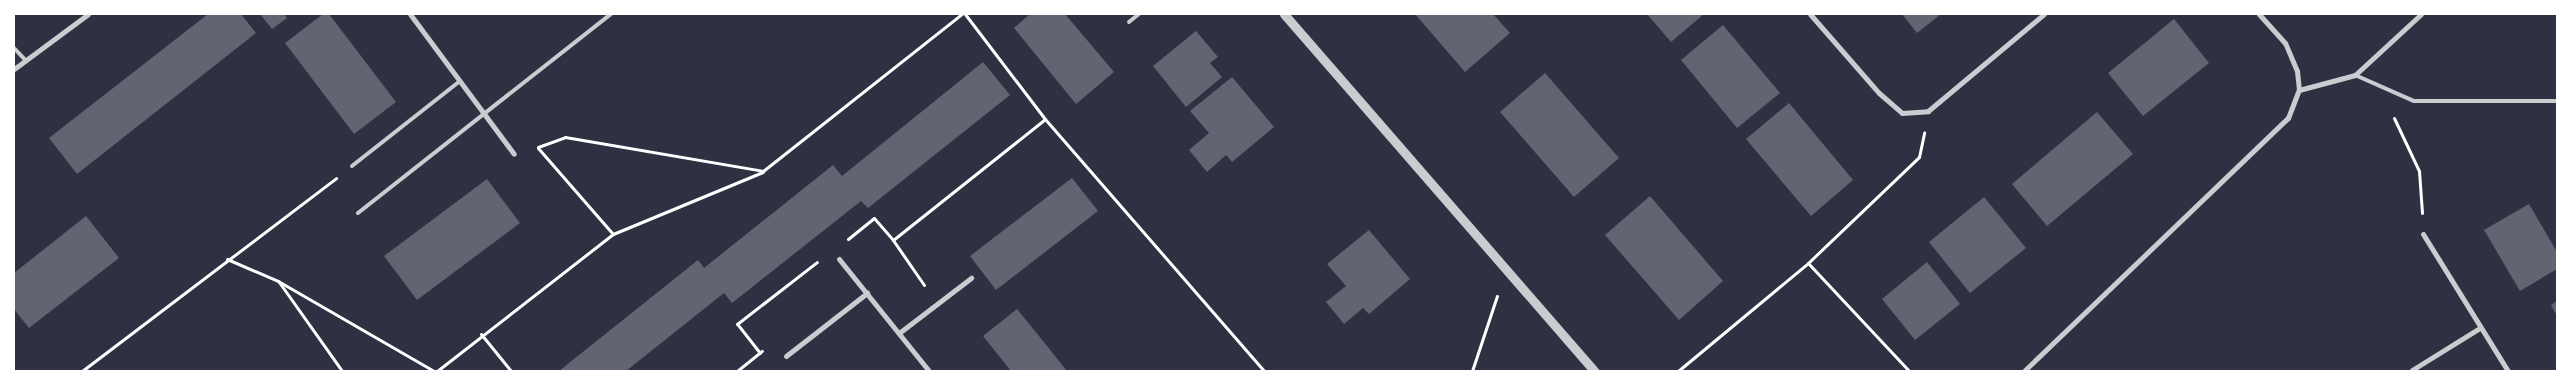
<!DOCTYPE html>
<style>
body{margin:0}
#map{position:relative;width:2571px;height:385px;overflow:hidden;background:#2d3142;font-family:"IBM Plex Sans",sans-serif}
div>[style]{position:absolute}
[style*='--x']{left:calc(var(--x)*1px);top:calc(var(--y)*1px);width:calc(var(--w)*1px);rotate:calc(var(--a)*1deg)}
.building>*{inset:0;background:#626471}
.path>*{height:3px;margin:-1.5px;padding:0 1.5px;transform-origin:1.5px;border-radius:1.5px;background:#fff}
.service>*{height:4px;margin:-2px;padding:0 2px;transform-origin:2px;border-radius:2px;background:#caccd0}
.minor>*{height:5px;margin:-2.5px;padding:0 2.5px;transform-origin:2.5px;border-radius:2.5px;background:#caccd0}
.tertiary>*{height:9px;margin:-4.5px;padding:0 4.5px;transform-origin:4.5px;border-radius:4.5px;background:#caccd0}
span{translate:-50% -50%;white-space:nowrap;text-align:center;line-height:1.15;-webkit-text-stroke:4px #fff;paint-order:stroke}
.frame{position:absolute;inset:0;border:15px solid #fff;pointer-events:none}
</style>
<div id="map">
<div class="building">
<i style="clip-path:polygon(208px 14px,241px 14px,256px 33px,77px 174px,49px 138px)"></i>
<i style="clip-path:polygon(260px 14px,284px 14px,287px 18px,272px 29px)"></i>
<i style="clip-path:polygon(323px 14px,329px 14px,396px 102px,354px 134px,285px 43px)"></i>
<i style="clip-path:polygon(1030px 14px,1065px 14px,1114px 72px,1076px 104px,1014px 28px)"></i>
<i style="clip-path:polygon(1415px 14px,1493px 14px,1510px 33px,1465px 72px)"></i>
<i style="clip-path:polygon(1647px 14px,1704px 14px,1671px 42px)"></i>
<i style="clip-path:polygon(1902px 14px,1941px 14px,1917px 33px)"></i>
<i style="clip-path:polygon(2174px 19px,2209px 63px,2143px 116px,2108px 73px)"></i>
<i style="clip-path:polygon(1723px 25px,1780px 93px,1737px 128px,1681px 60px)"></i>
<i style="clip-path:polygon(1196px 31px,1218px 57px,1210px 63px,1222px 77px,1186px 107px,1153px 66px)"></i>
<i style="clip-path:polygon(983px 62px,1010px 95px,868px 208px,861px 201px,732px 303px,724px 293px,626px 371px,559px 371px,698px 260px,704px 268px,833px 165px,842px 176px)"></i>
<i style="clip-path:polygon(1545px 73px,1619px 158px,1574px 197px,1500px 112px)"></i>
<i style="clip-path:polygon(1232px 77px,1274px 127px,1232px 162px,1226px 155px,1207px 172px,1189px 150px,1209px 133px,1190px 111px)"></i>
<i style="clip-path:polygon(1789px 103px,1853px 180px,1811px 216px,1746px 139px)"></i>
<i style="clip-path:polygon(2097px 112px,2133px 154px,2047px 226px,2012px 184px)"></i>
<i style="clip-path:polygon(1072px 178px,1098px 211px,996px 290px,970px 256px)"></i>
<i style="clip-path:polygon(487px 179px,520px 223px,417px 300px,384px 256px)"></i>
<i style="clip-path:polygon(1650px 196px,1723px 281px,1679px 320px,1605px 235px)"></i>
<i style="clip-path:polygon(1984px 197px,2026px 248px,1970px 293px,1929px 242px)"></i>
<i style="clip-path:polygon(2529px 204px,2557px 252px,2557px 269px,2520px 291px,2484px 230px)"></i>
<i style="clip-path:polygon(86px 216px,119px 258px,29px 328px,14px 309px,14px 273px)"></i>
<i style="clip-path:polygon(1369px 230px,1410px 279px,1369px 314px,1363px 308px,1344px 324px,1326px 302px,1346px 286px,1327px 264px)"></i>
<i style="clip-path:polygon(1927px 262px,1960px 304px,1915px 340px,1882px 299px)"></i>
<i style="clip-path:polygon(2557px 301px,2557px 316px,2551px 305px)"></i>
<i style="clip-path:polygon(1017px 309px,1043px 341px,1067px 371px,1011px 371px,983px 336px)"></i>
</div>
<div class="path">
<i style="--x:965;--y:14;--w:132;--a:52.7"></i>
<i style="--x:1045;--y:119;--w:334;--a:49"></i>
<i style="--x:2394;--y:118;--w:59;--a:64.7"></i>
<i style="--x:2419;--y:171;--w:42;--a:85.9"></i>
<i style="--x:538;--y:147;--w:29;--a:-20"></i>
<i style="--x:565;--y:137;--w:201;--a:9.7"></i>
<i style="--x:763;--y:171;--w:253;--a:-38.3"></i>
<i style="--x:538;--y:148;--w:114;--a:48.9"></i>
<i style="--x:848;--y:239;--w:33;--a:-39"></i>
<i style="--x:874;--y:218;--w:29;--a:49"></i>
<i style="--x:227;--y:259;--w:56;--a:23.3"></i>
<i style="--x:278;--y:281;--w:180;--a:30"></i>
<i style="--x:1808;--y:263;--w:148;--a:46.9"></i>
<i style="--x:279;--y:282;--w:109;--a:54.7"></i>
<i style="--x:924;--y:285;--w:55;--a:-124.6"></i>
<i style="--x:893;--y:240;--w:194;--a:-38.5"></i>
<i style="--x:481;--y:334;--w:48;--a:51"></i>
<i style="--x:760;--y:353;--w:37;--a:-128"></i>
<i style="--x:737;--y:324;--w:101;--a:-37.8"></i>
<i style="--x:82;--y:371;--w:319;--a:-37.2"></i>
<i style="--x:437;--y:371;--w:223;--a:-37.9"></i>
<i style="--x:613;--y:234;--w:162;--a:-22.5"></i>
<i style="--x:737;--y:371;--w:32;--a:-39"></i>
<i style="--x:1472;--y:371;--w:79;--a:-71.6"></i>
<i style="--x:1678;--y:371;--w:169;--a:-39.7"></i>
<i style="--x:1808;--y:263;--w:153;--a:-43.7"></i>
<i style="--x:1919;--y:157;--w:25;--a:-78"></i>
</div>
<div class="service">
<i style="--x:1129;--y:22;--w:13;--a:-39"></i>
<i style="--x:14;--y:48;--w:16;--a:47"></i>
<i style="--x:2355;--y:75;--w:64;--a:23.8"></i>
<i style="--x:2414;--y:101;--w:143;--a:0"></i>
<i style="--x:352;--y:166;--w:137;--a:-38.2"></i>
<i style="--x:358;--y:213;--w:322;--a:-38.2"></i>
</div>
<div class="minor">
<i style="--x:410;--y:14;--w:174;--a:53.4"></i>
<i style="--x:1810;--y:14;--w:105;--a:48.9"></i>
<i style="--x:1879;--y:93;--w:30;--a:41"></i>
<i style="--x:1902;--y:113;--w:26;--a:-4"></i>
<i style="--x:1928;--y:111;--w:151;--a:-39.9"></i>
<i style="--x:14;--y:69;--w:92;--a:-36.6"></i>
<i style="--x:2299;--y:90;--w:58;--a:-15"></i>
<i style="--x:2355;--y:75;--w:90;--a:-42.7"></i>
<i style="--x:2423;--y:234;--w:161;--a:58.2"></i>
<i style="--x:839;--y:259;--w:144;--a:51.2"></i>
<i style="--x:899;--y:333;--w:91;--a:-37.4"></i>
<i style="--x:786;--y:356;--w:103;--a:-37.9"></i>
<i style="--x:2412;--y:370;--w:78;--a:-31.8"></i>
<i style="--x:2024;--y:371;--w:366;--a:-43.8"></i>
<i style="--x:2288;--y:118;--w:30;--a:-69"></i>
<i style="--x:2299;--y:90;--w:19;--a:-96"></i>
<i style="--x:2297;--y:71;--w:30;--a:-113"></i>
<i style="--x:2285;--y:43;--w:39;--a:-132"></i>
</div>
<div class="tertiary">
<i style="--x:1284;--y:14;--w:473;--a:49"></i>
</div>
<div class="frame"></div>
</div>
